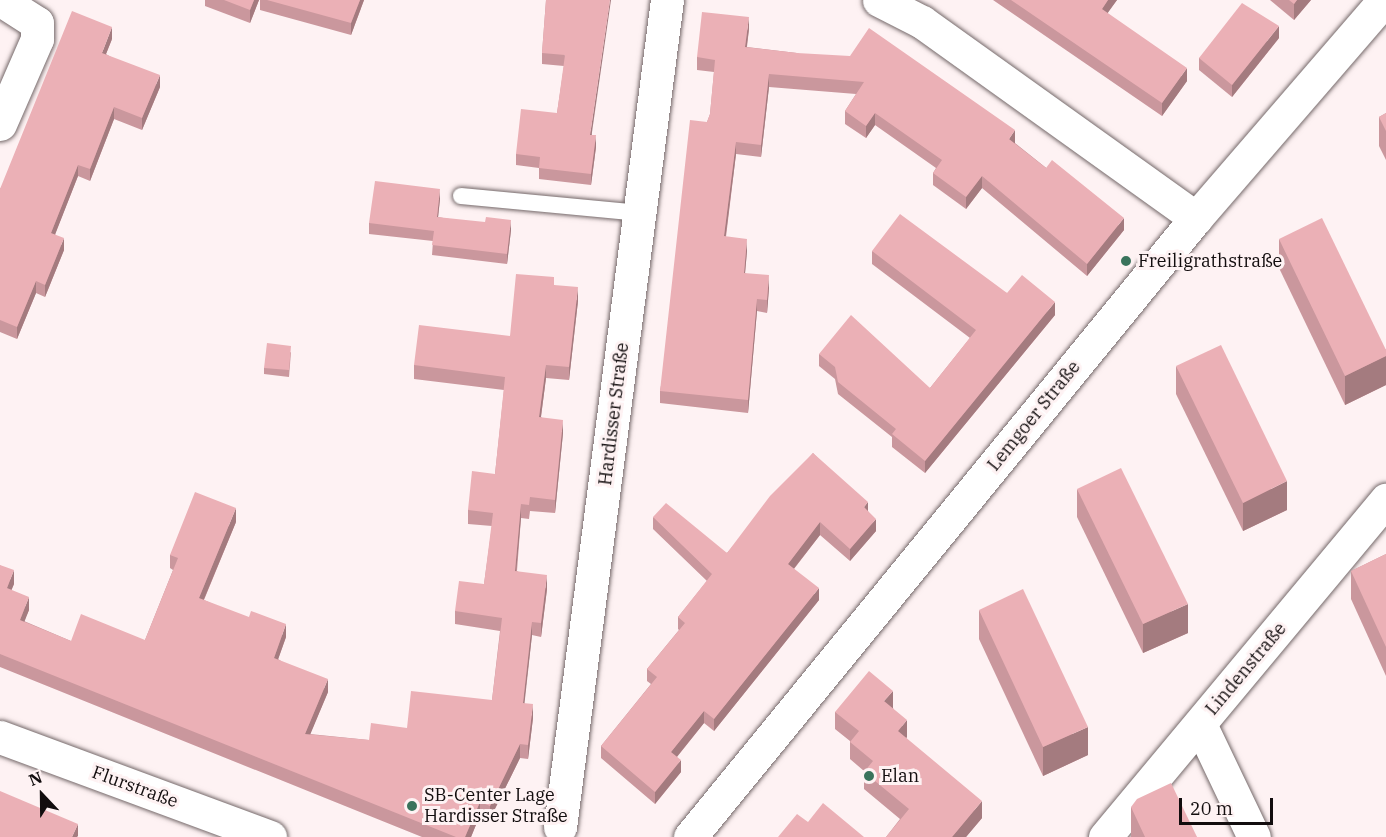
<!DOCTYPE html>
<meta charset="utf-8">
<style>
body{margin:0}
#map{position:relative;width:1386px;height:837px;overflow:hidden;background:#fef2f3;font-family:"IBM Plex Serif",serif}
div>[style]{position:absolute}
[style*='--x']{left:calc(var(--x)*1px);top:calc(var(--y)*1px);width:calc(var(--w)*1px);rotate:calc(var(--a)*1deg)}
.roads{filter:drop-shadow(0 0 2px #75696a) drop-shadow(0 0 2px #75696a)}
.service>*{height:16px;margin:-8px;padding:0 8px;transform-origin:8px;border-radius:8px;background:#fff}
.minor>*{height:33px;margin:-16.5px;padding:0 16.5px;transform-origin:16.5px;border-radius:16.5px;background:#fff}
.tertiary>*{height:33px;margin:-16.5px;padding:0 16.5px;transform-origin:16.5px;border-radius:16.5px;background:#fff}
.primary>*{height:33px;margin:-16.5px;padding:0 16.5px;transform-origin:16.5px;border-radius:16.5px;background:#fff}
.wall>*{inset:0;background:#ca979d}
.shaded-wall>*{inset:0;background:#a47b7f}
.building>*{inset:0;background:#ebb0b6}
.dots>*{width:16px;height:16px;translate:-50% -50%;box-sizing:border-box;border:3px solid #fef2f3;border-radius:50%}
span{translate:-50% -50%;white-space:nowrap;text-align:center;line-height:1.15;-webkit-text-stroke:6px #fef2f3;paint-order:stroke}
.poi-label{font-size:18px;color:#120d0e}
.left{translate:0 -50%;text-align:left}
.street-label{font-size:18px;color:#120d0e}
.north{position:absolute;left:12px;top:765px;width:60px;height:60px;-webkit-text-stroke:4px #fef2f3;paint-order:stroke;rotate:338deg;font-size:16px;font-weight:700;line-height:24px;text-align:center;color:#120d0e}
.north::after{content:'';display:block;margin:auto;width:21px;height:27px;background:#120d0e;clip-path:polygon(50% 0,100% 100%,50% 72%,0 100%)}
.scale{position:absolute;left:1179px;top:798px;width:94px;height:27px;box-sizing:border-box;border:3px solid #120d0e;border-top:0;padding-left:8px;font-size:18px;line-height:21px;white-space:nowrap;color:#120d0e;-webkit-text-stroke:4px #fef2f3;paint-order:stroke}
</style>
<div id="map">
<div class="roads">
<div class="service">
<i style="--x:461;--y:196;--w:180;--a:5.4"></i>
</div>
<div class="minor">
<i style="--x:0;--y:124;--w:93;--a:-66.5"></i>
<i style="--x:37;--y:39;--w:16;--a:-90"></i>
<i style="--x:37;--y:23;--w:43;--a:-147.4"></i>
<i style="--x:1200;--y:724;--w:125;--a:64.5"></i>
<i style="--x:0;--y:737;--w:288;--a:20.3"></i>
<i style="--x:560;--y:827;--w:834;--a:-82.63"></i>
<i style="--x:1105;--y:837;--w:439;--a:-50.2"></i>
</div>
<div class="tertiary">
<i style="--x:879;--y:0;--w:48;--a:27.1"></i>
<i style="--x:922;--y:22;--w:337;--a:35.6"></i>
</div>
<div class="primary">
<i style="--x:690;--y:837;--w:799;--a:-50.74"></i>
<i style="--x:1196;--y:218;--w:288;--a:-49.2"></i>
</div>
</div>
<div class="wall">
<i style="clip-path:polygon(205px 0,259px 0,250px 23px,205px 6px)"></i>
<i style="clip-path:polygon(260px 0,364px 0,351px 35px,260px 10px)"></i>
<i style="clip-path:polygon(546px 0,596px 147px,591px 185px,539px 179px,539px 168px,516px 165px,516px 154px,557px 113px,564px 66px,542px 64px,542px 53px)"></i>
<i style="clip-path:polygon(993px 0,1117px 0,1107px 13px,1187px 81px,1162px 116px)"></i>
<i style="clip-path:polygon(1270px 0,1311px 0,1294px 20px)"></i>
<i style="clip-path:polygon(749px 29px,747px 47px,797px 53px,1015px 143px,1124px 230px,1087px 276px,982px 188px,966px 209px,933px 185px,933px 173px,936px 168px,875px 125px,866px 138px,845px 124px,845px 111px,856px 94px,769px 87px,761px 157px,736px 154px,726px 237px,747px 251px,745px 273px,769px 288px,767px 313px,757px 311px,748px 413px,660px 403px,660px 391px,707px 122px,710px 114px,714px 72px,697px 70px,697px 57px)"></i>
<i style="clip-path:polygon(1279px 38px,1232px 97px,1199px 70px,1199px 58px)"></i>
<i style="clip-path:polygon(112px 39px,106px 54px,160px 87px,142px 130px,114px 119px,90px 181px,78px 176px,55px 234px,64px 250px,45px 297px,36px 293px,17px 339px,0 332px,0 189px)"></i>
<i style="clip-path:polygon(1386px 113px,1386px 160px,1379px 146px,1379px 117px)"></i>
<i style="clip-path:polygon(440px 199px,438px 217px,511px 230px,507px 264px,432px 255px,433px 241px,369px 234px,369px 223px)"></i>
<i style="clip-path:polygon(1279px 239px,1386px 350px,1386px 385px,1345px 405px,1279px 268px)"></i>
<i style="clip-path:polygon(872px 251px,1007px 293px,1055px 315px,925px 473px,892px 447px,892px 437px,838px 394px,835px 379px,819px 366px,819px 354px,930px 388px,970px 338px,872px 264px)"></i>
<i style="clip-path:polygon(554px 285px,578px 301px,569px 380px,546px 378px,541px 417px,563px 433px,555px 513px,530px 511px,529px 519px,521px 518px,517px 571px,547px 589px,541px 637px,532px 635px,524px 703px,533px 718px,528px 759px,520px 758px,490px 819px,480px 815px,471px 837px,422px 837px,0 667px,0 565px,14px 584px,11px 590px,29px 610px,24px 621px,71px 641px,145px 640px,173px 570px,170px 568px,170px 555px,236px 522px,204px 600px,286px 637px,278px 659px,328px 692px,310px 734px,369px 740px,407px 728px,492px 700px,500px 631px,455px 624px,455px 611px,484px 584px,492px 526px,468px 524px,468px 510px,495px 474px,504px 390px,414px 379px,414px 365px,510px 336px)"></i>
<i style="clip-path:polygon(291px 352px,289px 377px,264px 374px,264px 368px)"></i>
<i style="clip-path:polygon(1176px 366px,1287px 510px,1243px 531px,1176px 394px)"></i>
<i style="clip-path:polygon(813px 453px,868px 511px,876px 531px,850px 561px,820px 535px,794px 569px,819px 600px,714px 731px,704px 723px,677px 757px,681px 772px,655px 804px,601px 758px,601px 746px,651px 684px,647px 681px,647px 669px,679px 630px,678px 629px,678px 617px,707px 581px,653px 529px,653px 517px,727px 553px)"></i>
<i style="clip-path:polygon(1077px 489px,1188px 633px,1143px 653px,1077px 517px)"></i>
<i style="clip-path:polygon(1386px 554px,1386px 676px,1351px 599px,1351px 571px)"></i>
<i style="clip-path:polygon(979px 610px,1088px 755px,1043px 776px,979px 639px)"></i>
<i style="clip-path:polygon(893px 708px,907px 737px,906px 738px,982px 818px,966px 837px,886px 837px,900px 819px,864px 789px,864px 771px,850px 759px,850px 741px,835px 729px,835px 712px)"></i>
<i style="clip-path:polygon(1131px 807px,1197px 837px,1131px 837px)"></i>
</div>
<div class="shaded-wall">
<i style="clip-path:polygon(254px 0,259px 0,250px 23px,250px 10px)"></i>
<i style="clip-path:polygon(360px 0,364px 0,351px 35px,351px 23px)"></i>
<i style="clip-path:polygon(610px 0,611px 0,590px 146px,590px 135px)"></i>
<i style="clip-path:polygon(1108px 0,1117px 0,1102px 21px,1102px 9px)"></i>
<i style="clip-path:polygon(1297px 0,1311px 0,1294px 20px,1294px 4px)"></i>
<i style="clip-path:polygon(749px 17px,749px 29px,745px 59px,745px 47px)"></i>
<i style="clip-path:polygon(1279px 26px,1279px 38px,1232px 97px,1232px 85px)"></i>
<i style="clip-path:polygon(112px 27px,112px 39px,102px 64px,102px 53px)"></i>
<i style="clip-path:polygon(1187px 68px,1187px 81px,1162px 116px,1162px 103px)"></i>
<i style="clip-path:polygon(769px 74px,769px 87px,761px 157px,761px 145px)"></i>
<i style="clip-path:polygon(160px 75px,160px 87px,142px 130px,142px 118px)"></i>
<i style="clip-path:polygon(114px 107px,114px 119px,90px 181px,90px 169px)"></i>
<i style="clip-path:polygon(875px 113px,875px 125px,866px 138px,866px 126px)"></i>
<i style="clip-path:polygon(1015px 130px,1015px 143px,1009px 151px,1009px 139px)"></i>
<i style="clip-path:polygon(596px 135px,596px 147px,591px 185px,591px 174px)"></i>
<i style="clip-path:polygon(736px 142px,736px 154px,724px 249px,724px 236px)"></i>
<i style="clip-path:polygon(78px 165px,78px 176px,51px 245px,51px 233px)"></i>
<i style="clip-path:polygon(982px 176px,982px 188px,966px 209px,966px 197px)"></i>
<i style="clip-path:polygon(440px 189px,440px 199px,437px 227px,437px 217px)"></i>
<i style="clip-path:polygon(1124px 218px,1124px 230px,1087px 276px,1087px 264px)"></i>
<i style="clip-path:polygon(511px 220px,511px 230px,507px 264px,507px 254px)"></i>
<i style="clip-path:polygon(64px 238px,64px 250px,45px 297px,45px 285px)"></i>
<i style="clip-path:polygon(747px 239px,747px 251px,744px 285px,744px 273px)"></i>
<i style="clip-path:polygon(769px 275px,769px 288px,767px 313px,767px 300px)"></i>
<i style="clip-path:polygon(36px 281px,36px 293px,17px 339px,17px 327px)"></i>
<i style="clip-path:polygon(578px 287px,578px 301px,569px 380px,569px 367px)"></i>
<i style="clip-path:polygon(757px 299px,757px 311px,748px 413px,748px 400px)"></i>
<i style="clip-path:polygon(1055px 302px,1055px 315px,925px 473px,925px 461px)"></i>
<i style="clip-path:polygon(1386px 356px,1386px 385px,1345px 405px,1345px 376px)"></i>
<i style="clip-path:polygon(546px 365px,546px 378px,539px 431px,539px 417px)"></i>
<i style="clip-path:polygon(563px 420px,563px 433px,555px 513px,555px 500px)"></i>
<i style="clip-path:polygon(1287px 481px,1287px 510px,1243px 531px,1243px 503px)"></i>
<i style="clip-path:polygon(868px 502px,868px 514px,864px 507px)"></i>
<i style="clip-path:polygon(521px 504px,521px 518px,515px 584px,515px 571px)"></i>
<i style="clip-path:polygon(236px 508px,236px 522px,199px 611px,199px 598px)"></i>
<i style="clip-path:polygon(876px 519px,876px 531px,850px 561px,850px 549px)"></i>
<i style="clip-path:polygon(820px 522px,820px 535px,788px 576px,788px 564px)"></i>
<i style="clip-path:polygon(14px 570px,14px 584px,7px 601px,7px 588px)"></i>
<i style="clip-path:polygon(547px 575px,547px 589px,541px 637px,541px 623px)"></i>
<i style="clip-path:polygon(819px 588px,819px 600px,714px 731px,714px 719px)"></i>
<i style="clip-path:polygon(29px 597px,29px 610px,20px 633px,20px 620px)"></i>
<i style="clip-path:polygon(1188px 604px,1188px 633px,1143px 653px,1143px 624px)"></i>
<i style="clip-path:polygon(532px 622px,532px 635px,523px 717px,523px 703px)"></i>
<i style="clip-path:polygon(286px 624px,286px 637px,274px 671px,274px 658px)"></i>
<i style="clip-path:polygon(328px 679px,328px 692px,305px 747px,305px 734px)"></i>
<i style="clip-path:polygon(893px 691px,893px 708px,884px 718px,884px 701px)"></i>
<i style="clip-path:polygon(533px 704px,533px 718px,528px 759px,528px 745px)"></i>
<i style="clip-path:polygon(704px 711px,704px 723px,671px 764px,671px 752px)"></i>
<i style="clip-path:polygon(907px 720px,907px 737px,898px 748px,898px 731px)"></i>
<i style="clip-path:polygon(1088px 727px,1088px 755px,1043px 776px,1043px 747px)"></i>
<i style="clip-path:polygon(520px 744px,520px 758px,490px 819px,490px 806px)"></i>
<i style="clip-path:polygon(681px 760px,681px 772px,655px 804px,655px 792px)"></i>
<i style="clip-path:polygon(982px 801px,982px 818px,966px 837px,952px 837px)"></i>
<i style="clip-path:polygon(480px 802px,480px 815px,471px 837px,465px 837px)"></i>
<i style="clip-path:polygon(78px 824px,78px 836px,77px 837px,72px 837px)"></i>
</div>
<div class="building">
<i style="clip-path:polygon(224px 0,254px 0,250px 10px)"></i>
<i style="clip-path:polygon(267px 0,360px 0,351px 23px)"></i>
<i style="clip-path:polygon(546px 0,610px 0,590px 135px,596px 135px,591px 174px,539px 168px,540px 157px,516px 154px,521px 109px,557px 113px,565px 55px,542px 53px)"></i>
<i style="clip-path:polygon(1011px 0,1108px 0,1102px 9px,1187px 68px,1162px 103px)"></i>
<i style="clip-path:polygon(1289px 0,1297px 0,1294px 4px)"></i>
<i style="clip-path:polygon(1242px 3px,1279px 26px,1232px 85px,1199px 58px)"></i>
<i style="clip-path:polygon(72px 11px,112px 27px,102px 53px,160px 75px,142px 118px,114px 107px,90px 169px,78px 165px,51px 233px,64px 238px,45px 285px,36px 281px,17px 327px,0 320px,0 189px)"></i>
<i style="clip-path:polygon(702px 12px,749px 17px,745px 47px,797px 53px,850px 56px,869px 28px,1015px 130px,1009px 139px,1046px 168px,1052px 160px,1124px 218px,1087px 264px,982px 176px,966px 197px,933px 173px,942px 160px,875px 113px,866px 126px,845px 111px,864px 82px,769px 74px,761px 145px,736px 142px,724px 236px,747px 239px,744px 273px,769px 275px,767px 300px,757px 299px,748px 400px,660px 391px,690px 120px,707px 122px,710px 114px,715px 60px,697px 57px)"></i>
<i style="clip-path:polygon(1386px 113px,1386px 131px,1379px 117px)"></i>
<i style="clip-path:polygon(375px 181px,440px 189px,437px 217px,485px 222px,486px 217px,511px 220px,507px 254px,432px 245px,434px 231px,369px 223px)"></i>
<i style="clip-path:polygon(900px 214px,1007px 293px,1022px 275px,1055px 302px,925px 461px,892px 434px,896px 429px,838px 382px,835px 367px,819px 354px,851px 315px,930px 388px,976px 330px,872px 251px)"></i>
<i style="clip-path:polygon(1322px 218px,1386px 350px,1386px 356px,1345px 376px,1279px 239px)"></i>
<i style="clip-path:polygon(516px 274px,554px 277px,554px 285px,578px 287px,569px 367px,546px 365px,539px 417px,563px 420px,555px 500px,530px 497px,529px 505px,521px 504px,515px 571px,547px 575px,541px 623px,532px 622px,523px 703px,533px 704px,528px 745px,520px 744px,490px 806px,480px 802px,465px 837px,456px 837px,0 654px,0 565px,14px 570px,7px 588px,29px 597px,20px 620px,71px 641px,81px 614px,145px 640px,178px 558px,170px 555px,195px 492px,236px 508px,199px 598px,249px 617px,251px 611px,286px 624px,274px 658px,328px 679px,305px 734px,369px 740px,371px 723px,407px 728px,411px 691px,492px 700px,502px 618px,455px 611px,459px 581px,484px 584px,493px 513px,468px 510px,472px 471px,495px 474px,505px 377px,414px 365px,419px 325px,510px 336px)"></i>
<i style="clip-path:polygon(267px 343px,291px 346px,289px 370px,264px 368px)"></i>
<i style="clip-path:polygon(1221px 345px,1287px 481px,1243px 503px,1176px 366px)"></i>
<i style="clip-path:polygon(813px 453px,868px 502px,864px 507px,876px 519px,850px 549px,820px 522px,788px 564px,819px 588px,714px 719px,704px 711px,671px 752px,681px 760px,655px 792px,601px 746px,657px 677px,647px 669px,685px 623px,678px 617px,712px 574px,653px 517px,666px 503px,727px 553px,770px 496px)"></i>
<i style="clip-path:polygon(1121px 468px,1188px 604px,1143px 624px,1077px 489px)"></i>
<i style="clip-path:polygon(1386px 554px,1386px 647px,1351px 571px)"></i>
<i style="clip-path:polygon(1023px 589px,1088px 727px,1043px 747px,979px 610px)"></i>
<i style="clip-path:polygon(869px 671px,893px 691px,884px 701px,907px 720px,898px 731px,982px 801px,952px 837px,886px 837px,909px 809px,864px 772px,873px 761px,850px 742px,859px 731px,835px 712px)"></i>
<i style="clip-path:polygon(1171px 783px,1197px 837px,1145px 837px,1131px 807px,1137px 799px)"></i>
<i style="clip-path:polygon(0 791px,78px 824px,72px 837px,0 837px)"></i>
<i style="clip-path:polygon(823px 803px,864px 837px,778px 837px,797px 814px,808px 822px)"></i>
</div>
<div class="dots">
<i style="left:1126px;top:261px;background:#3a735c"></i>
<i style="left:869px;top:776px;background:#3a735c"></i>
<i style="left:412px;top:806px;background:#3a735c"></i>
</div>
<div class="poi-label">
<span class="left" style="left:1138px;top:261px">Freiligrathstraße</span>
<span class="left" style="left:881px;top:776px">Elan</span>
<span class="left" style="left:424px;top:806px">SB-Center Lage<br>Hardisser Straße</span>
</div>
<div class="street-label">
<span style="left:614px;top:414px;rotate:-83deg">Hardisser Straße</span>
<span style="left:1034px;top:416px;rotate:-51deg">Lemgoer Straße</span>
<span style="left:1246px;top:669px;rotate:-50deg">Lindenstraße</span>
<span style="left:135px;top:787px;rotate:20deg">Flurstraße</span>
</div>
<div class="north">N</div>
<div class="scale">20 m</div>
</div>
